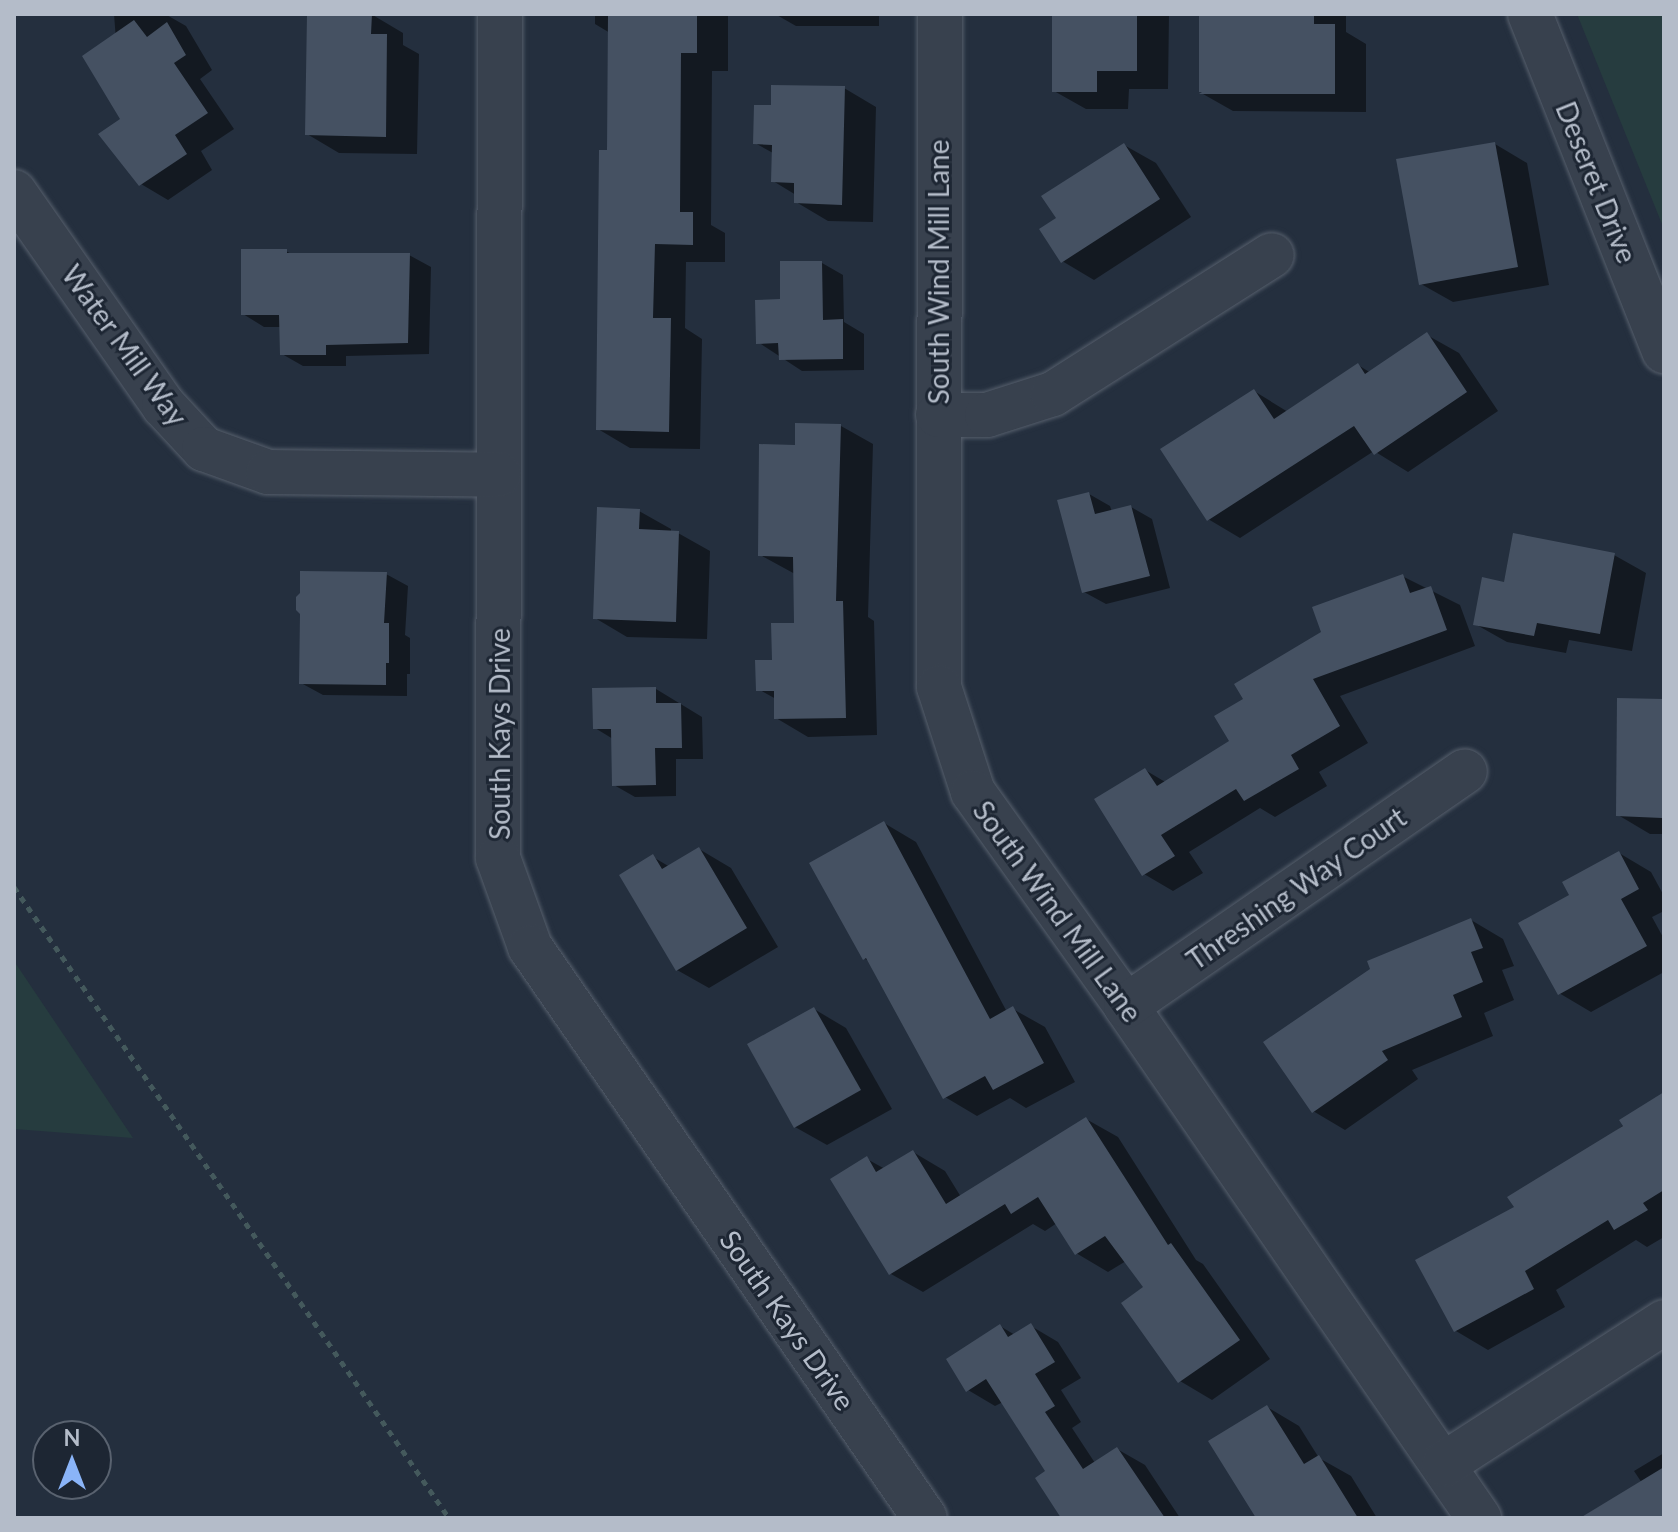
<!DOCTYPE html>
<style>
body{margin:0}
#map{position:relative;width:1678px;height:1532px;overflow:hidden;background:#242f3e;font-family:Lato,sans-serif}
div>[style]{position:absolute}
[style*='--x']{left:calc(var(--x)*1px);top:calc(var(--y)*1px);width:calc(var(--w)*1px);rotate:calc(var(--a)*1deg)}
.green>*{inset:0;background:#263c3f}
.shadow>*{inset:0;background:#0007}
.building>*{inset:0;background:#455162}
.path>*{height:5px;margin-top:-2.5px;transform-origin:0;background:repeating-linear-gradient(90deg,#44595c 0 6px,transparent 0 12px)}
.roads{filter:drop-shadow(0 0 2px #565f6c) drop-shadow(0 0 2px #565f6c)}
.minor>*{height:44px;margin:-22px;padding:0 22px;transform-origin:22px;border-radius:22px;background:#38414e}
span{translate:-50% -50%;white-space:nowrap;text-align:center;line-height:1.15;-webkit-text-stroke:6px #1d2633;paint-order:stroke}
.street-label{font-size:28px;color:#b4bcc9}
.frame{position:absolute;inset:0;border:16px solid #b4bcc9;pointer-events:none}
.north{position:absolute;left:32px;top:1420px;width:80px;height:80px;box-sizing:border-box;background:#1d2633;border:2px solid #59626f;border-radius:50%;rotate:0deg;font-size:22px;font-weight:700;line-height:32px;text-align:center;color:#b4bcc9}
.north::after{content:'';display:block;margin:auto;width:28px;height:36px;background:#8ab4f8;clip-path:polygon(50% 0,100% 100%,50% 72%,0 100%)}
</style>
<div id="map">
<div class="green">
<i style="clip-path:polygon(1577px 14px,1664px 14px,1664px 229px)"></i>
<i style="clip-path:polygon(14px 961px,133px 1138px,14px 1129px)"></i>
</div>
<div class="shadow">
<i style="clip-path:polygon(114px 14px,165px 14px,186px 26px,212px 70px,200px 79px,234px 129px,201px 151px,212px 170px,168px 200px,141px 184px,122px 119px)"></i>
<i style="clip-path:polygon(309px 14px,371px 14px,403px 33px,403px 45px,419px 54px,417px 154px,339px 153px,307px 134px)"></i>
<i style="clip-path:polygon(595px 14px,728px 16px,728px 71px,712px 71px,711px 225px,725px 233px,725px 262px,686px 262px,685px 328px,702px 339px,700px 449px,630px 448px,598px 429px,609px 152px,610px 33px,595px 24px)"></i>
<i style="clip-path:polygon(775px 14px,879px 14px,879px 26px,796px 26px)"></i>
<i style="clip-path:polygon(1053px 14px,1169px 14px,1168px 89px,1129px 89px,1128px 109px,1086px 109px,1054px 91px)"></i>
<i style="clip-path:polygon(1201px 14px,1346px 16px,1346px 32px,1366px 44px,1366px 112px,1233px 111px,1203px 94px)"></i>
<i style="clip-path:polygon(844px 88px,876px 107px,873px 222px,828px 221px,796px 202px,796px 195px,773px 181px,773px 153px,755px 143px)"></i>
<i style="clip-path:polygon(1495px 144px,1527px 163px,1549px 285px,1453px 302px,1421px 284px)"></i>
<i style="clip-path:polygon(1124px 145px,1156px 163px,1191px 217px,1094px 280px,1062px 261px,1059px 219px)"></i>
<i style="clip-path:polygon(286px 251px,293px 255px,409px 255px,431px 267px,429px 354px,346px 356px,346px 366px,303px 366px,282px 354px,281px 327px,264px 327px,243px 314px)"></i>
<i style="clip-path:polygon(822px 263px,843px 275px,844px 322px,864px 334px,864px 370px,802px 371px,758px 342px,782px 301px)"></i>
<i style="clip-path:polygon(1427px 335px,1459px 353px,1498px 411px,1408px 472px,1374px 451px,1240px 538px,1208px 519px,1254px 391px,1288px 412px,1358px 365px,1371px 373px)"></i>
<i style="clip-path:polygon(841px 426px,873px 444px,868px 617px,874px 621px,877px 735px,808px 737px,776px 718px,776px 699px,758px 689px,796px 625px,795px 574px,760px 555px)"></i>
<i style="clip-path:polygon(1089px 494px,1110px 506px,1112px 512px,1131px 507px,1152px 519px,1170px 588px,1106px 604px,1084px 592px)"></i>
<i style="clip-path:polygon(639px 511px,671px 529px,671px 532px,678px 533px,710px 551px,707px 639px,627px 637px,595px 618px)"></i>
<i style="clip-path:polygon(1614px 555px,1646px 573px,1632px 651px,1569px 640px,1566px 653px,1507px 642px,1475px 624px,1505px 584px)"></i>
<i style="clip-path:polygon(386px 574px,408px 586px,405px 635px,410px 638px,410px 674px,407px 674px,407px 696px,323px 695px,301px 683px)"></i>
<i style="clip-path:polygon(1402px 576px,1460px 605px,1475px 646px,1340px 696px,1368px 743px,1319px 772px,1327px 786px,1275px 817px,1260px 808px,1189px 852px,1203px 873px,1173px 891px,1144px 874px,1145px 770px,1167px 783px,1232px 742px,1246px 700px,1323px 633px)"></i>
<i style="clip-path:polygon(656px 689px,702px 717px,703px 759px,676px 759px,676px 796px,635px 797px,614px 785px,613px 739px,595px 728px)"></i>
<i style="clip-path:polygon(1619px 700px,1664px 701px,1664px 834px,1650px 834px,1618px 815px)"></i>
<i style="clip-path:polygon(884px 823px,916px 842px,1007px 1012px,1013px 1009px,1045px 1027px,1075px 1082px,1026px 1108px,1010px 1098px,977px 1116px,945px 1097px,871px 962px,865px 959px)"></i>
<i style="clip-path:polygon(699px 849px,731px 868px,778px 947px,709px 988px,677px 970px,653px 857px,670px 867px)"></i>
<i style="clip-path:polygon(1619px 853px,1651px 872px,1664px 896px,1664px 911px,1652px 917px,1664px 939px,1664px 972px,1591px 1012px,1559px 993px,1571px 896px)"></i>
<i style="clip-path:polygon(1471px 920px,1503px 939px,1514px 966px,1502px 970px,1514px 1000px,1484px 1013px,1493px 1036px,1412px 1070px,1418px 1079px,1345px 1130px,1313px 1111px)"></i>
<i style="clip-path:polygon(814px 1009px,846px 1028px,892px 1109px,827px 1145px,795px 1127px)"></i>
<i style="clip-path:polygon(1664px 1094px,1664px 1237px,1647px 1247px,1636px 1240px,1556px 1290px,1565px 1307px,1488px 1350px,1456px 1331px,1418px 1261px,1516px 1208px)"></i>
<i style="clip-path:polygon(1086px 1119px,1118px 1137px,1196px 1260px,1203px 1264px,1270px 1359px,1212px 1400px,1180px 1381px,1146px 1288px,1126px 1261px,1108px 1272px,1076px 1253px,1057px 1223px,1045px 1231px,1033px 1224px,923px 1292px,891px 1274px,867px 1159px,885px 1169px,913px 1152px,945px 1171px,961px 1197px)"></i>
<i style="clip-path:polygon(1000px 1326px,1015px 1335px,1031px 1326px,1058px 1342px,1081px 1378px,1061px 1390px,1081px 1422px,1072px 1428px,1095px 1463px,1117px 1449px,1145px 1465px,1180px 1518px,1064px 1518px,1047px 1472px,1003px 1402px,995px 1406px,968px 1390px)"></i>
<i style="clip-path:polygon(1267px 1407px,1299px 1426px,1319px 1458px,1351px 1476px,1377px 1518px,1258px 1518px)"></i>
<i style="clip-path:polygon(1664px 1453px,1664px 1518px,1594px 1518px,1642px 1483px,1634px 1471px)"></i>
</div>
<div class="building">
<i style="clip-path:polygon(307px 14px,372px 14px,371px 34px,387px 34px,386px 137px,305px 135px)"></i>
<i style="clip-path:polygon(608px 14px,697px 14px,697px 53px,681px 53px,680px 212px,693px 212px,693px 245px,655px 244px,653px 318px,671px 318px,669px 432px,596px 430px,599px 150px,607px 150px)"></i>
<i style="clip-path:polygon(1052px 14px,1137px 14px,1137px 71px,1097px 71px,1097px 92px,1052px 92px)"></i>
<i style="clip-path:polygon(1199px 14px,1314px 14px,1314px 24px,1335px 24px,1335px 94px,1199px 94px,1202px 92px,1199px 92px)"></i>
<i style="clip-path:polygon(134px 20px,147px 37px,167px 22px,186px 55px,174px 63px,208px 113px,175px 135px,187px 154px,139px 186px,98px 134px,120px 119px,82px 56px)"></i>
<i style="clip-path:polygon(771px 85px,845px 86px,842px 205px,794px 203px,794px 183px,771px 182px,772px 145px,753px 144px,754px 105px,771px 105px)"></i>
<i style="clip-path:polygon(1495px 142px,1518px 267px,1419px 285px,1396px 159px)"></i>
<i style="clip-path:polygon(1124px 143px,1160px 199px,1061px 263px,1039px 229px,1056px 218px,1041px 196px)"></i>
<i style="clip-path:polygon(241px 249px,287px 249px,287px 253px,410px 253px,408px 343px,326px 345px,326px 355px,280px 355px,279px 315px,241px 315px)"></i>
<i style="clip-path:polygon(780px 261px,822px 261px,823px 320px,843px 319px,843px 359px,779px 360px,778px 343px,756px 344px,755px 300px,780px 299px)"></i>
<i style="clip-path:polygon(1427px 332px,1467px 392px,1374px 455px,1354px 426px,1207px 521px,1160px 449px,1254px 389px,1274px 419px,1358px 363px,1365px 374px)"></i>
<i style="clip-path:polygon(795px 423px,841px 424px,836px 601px,843px 601px,846px 718px,774px 719px,774px 691px,756px 691px,755px 660px,772px 660px,771px 623px,794px 623px,793px 557px,758px 556px,759px 444px,795px 445px)"></i>
<i style="clip-path:polygon(1089px 492px,1095px 514px,1131px 505px,1150px 576px,1082px 593px,1057px 500px)"></i>
<i style="clip-path:polygon(597px 507px,640px 509px,639px 529px,679px 531px,676px 622px,593px 619px)"></i>
<i style="clip-path:polygon(1513px 533px,1615px 553px,1600px 634px,1537px 623px,1534px 636px,1473px 625px,1482px 577px,1504px 582px)"></i>
<i style="clip-path:polygon(300px 571px,387px 572px,384px 623px,389px 623px,389px 663px,386px 663px,386px 685px,299px 684px,300px 614px,296px 610px,296px 597px,300px 593px)"></i>
<i style="clip-path:polygon(1403px 574px,1410px 593px,1431px 586px,1447px 630px,1313px 679px,1340px 726px,1291px 755px,1299px 769px,1244px 801px,1236px 789px,1161px 835px,1175px 856px,1142px 876px,1094px 799px,1145px 768px,1157px 786px,1229px 741px,1214px 716px,1243px 699px,1234px 684px,1321px 632px,1312px 607px)"></i>
<i style="clip-path:polygon(656px 687px,656px 703px,681px 703px,682px 748px,655px 748px,656px 785px,612px 786px,611px 729px,593px 729px,592px 688px)"></i>
<i style="clip-path:polygon(1617px 698px,1664px 699px,1662px 818px,1616px 816px)"></i>
<i style="clip-path:polygon(884px 821px,990px 1019px,1013px 1006px,1044px 1063px,993px 1090px,985px 1076px,943px 1099px,866px 958px,863px 960px,809px 863px)"></i>
<i style="clip-path:polygon(699px 847px,747px 928px,676px 971px,619px 875px,653px 854px,662px 869px)"></i>
<i style="clip-path:polygon(1619px 851px,1639px 889px,1621px 899px,1647px 946px,1558px 995px,1518px 923px,1569px 895px,1562px 882px)"></i>
<i style="clip-path:polygon(1471px 918px,1483px 948px,1471px 952px,1483px 982px,1453px 995px,1462px 1017px,1382px 1051px,1388px 1060px,1312px 1113px,1263px 1042px,1370px 969px,1367px 961px)"></i>
<i style="clip-path:polygon(814px 1007px,861px 1090px,794px 1128px,747px 1044px)"></i>
<i style="clip-path:polygon(1664px 1092px,1664px 1190px,1643px 1203px,1648px 1210px,1614px 1230px,1608px 1220px,1525px 1271px,1534px 1289px,1454px 1332px,1415px 1260px,1514px 1207px,1507px 1197px,1623px 1126px,1619px 1120px)"></i>
<i style="clip-path:polygon(1086px 1117px,1168px 1245px,1171px 1243px,1240px 1340px,1178px 1383px,1121px 1303px,1143px 1287px,1105px 1236px,1075px 1255px,1038px 1197px,1011px 1214px,1005px 1204px,889px 1275px,830px 1179px,867px 1156px,876px 1172px,913px 1150px,946px 1204px)"></i>
<i style="clip-path:polygon(1031px 1323px,1055px 1362px,1035px 1374px,1055px 1406px,1045px 1412px,1083px 1469px,1117px 1447px,1165px 1518px,1061px 1518px,1035px 1478px,1045px 1471px,986px 1379px,966px 1392px,946px 1359px,1000px 1324px,1008px 1337px)"></i>
<i style="clip-path:polygon(1267px 1405px,1304px 1464px,1319px 1455px,1358px 1518px,1256px 1518px,1208px 1441px)"></i>
<i style="clip-path:polygon(1664px 1467px,1664px 1518px,1580px 1518px)"></i>
</div>
<div class="path">
<i style="--x:14;--y:887;--w:766;--a:55.42"></i>
</div>
<div class="roads">
<div class="minor">
<i style="--x:500;--y:14;--w:844;--a:90.14"></i>
<i style="--x:498;--y:858;--w:95;--a:70.2"></i>
<i style="--x:530;--y:947;--w:694;--a:55.33"></i>
<i style="--x:940;--y:14;--w:673;--a:90.09"></i>
<i style="--x:939;--y:687;--w:110;--a:72.1"></i>
<i style="--x:973;--y:792;--w:263;--a:54.4"></i>
<i style="--x:1126;--y:1006;--w:622;--a:55.42"></i>
<i style="--x:1530;--y:14;--w:363;--a:68.3"></i>
<i style="--x:14;--y:192;--w:261;--a:55"></i>
<i style="--x:164;--y:406;--w:59;--a:47.1"></i>
<i style="--x:204;--y:449;--w:68;--a:19.8"></i>
<i style="--x:268;--y:472;--w:231;--a:0.7"></i>
<i style="--x:938;--y:415;--w:49;--a:0"></i>
<i style="--x:987;--y:415;--w:69;--a:-17.7"></i>
<i style="--x:1053;--y:394;--w:259;--a:-32.4"></i>
<i style="--x:1126;--y:1006;--w:412;--a:-34.7"></i>
<i style="--x:1444;--y:1464;--w:262;--a:-32.8"></i>
</div>
</div>
<div class="street-label">
<span style="left:1597px;top:182px;rotate:68deg">Deseret Drive</span>
<span style="left:938px;top:272px;rotate:-90deg">South Wind Mill Lane</span>
<span style="left:125px;top:345px;rotate:54deg">Water Mill Way</span>
<span style="left:499px;top:734px;rotate:-90deg">South Kays Drive</span>
<span style="left:1296px;top:888px;rotate:-35deg">Threshing Way Court</span>
<span style="left:1058px;top:911px;rotate:54deg">South Wind Mill Lane</span>
<span style="left:788px;top:1320px;rotate:55deg">South Kays Drive</span>
</div>
<div class="frame"></div>
<div class="north">N</div>
</div>
